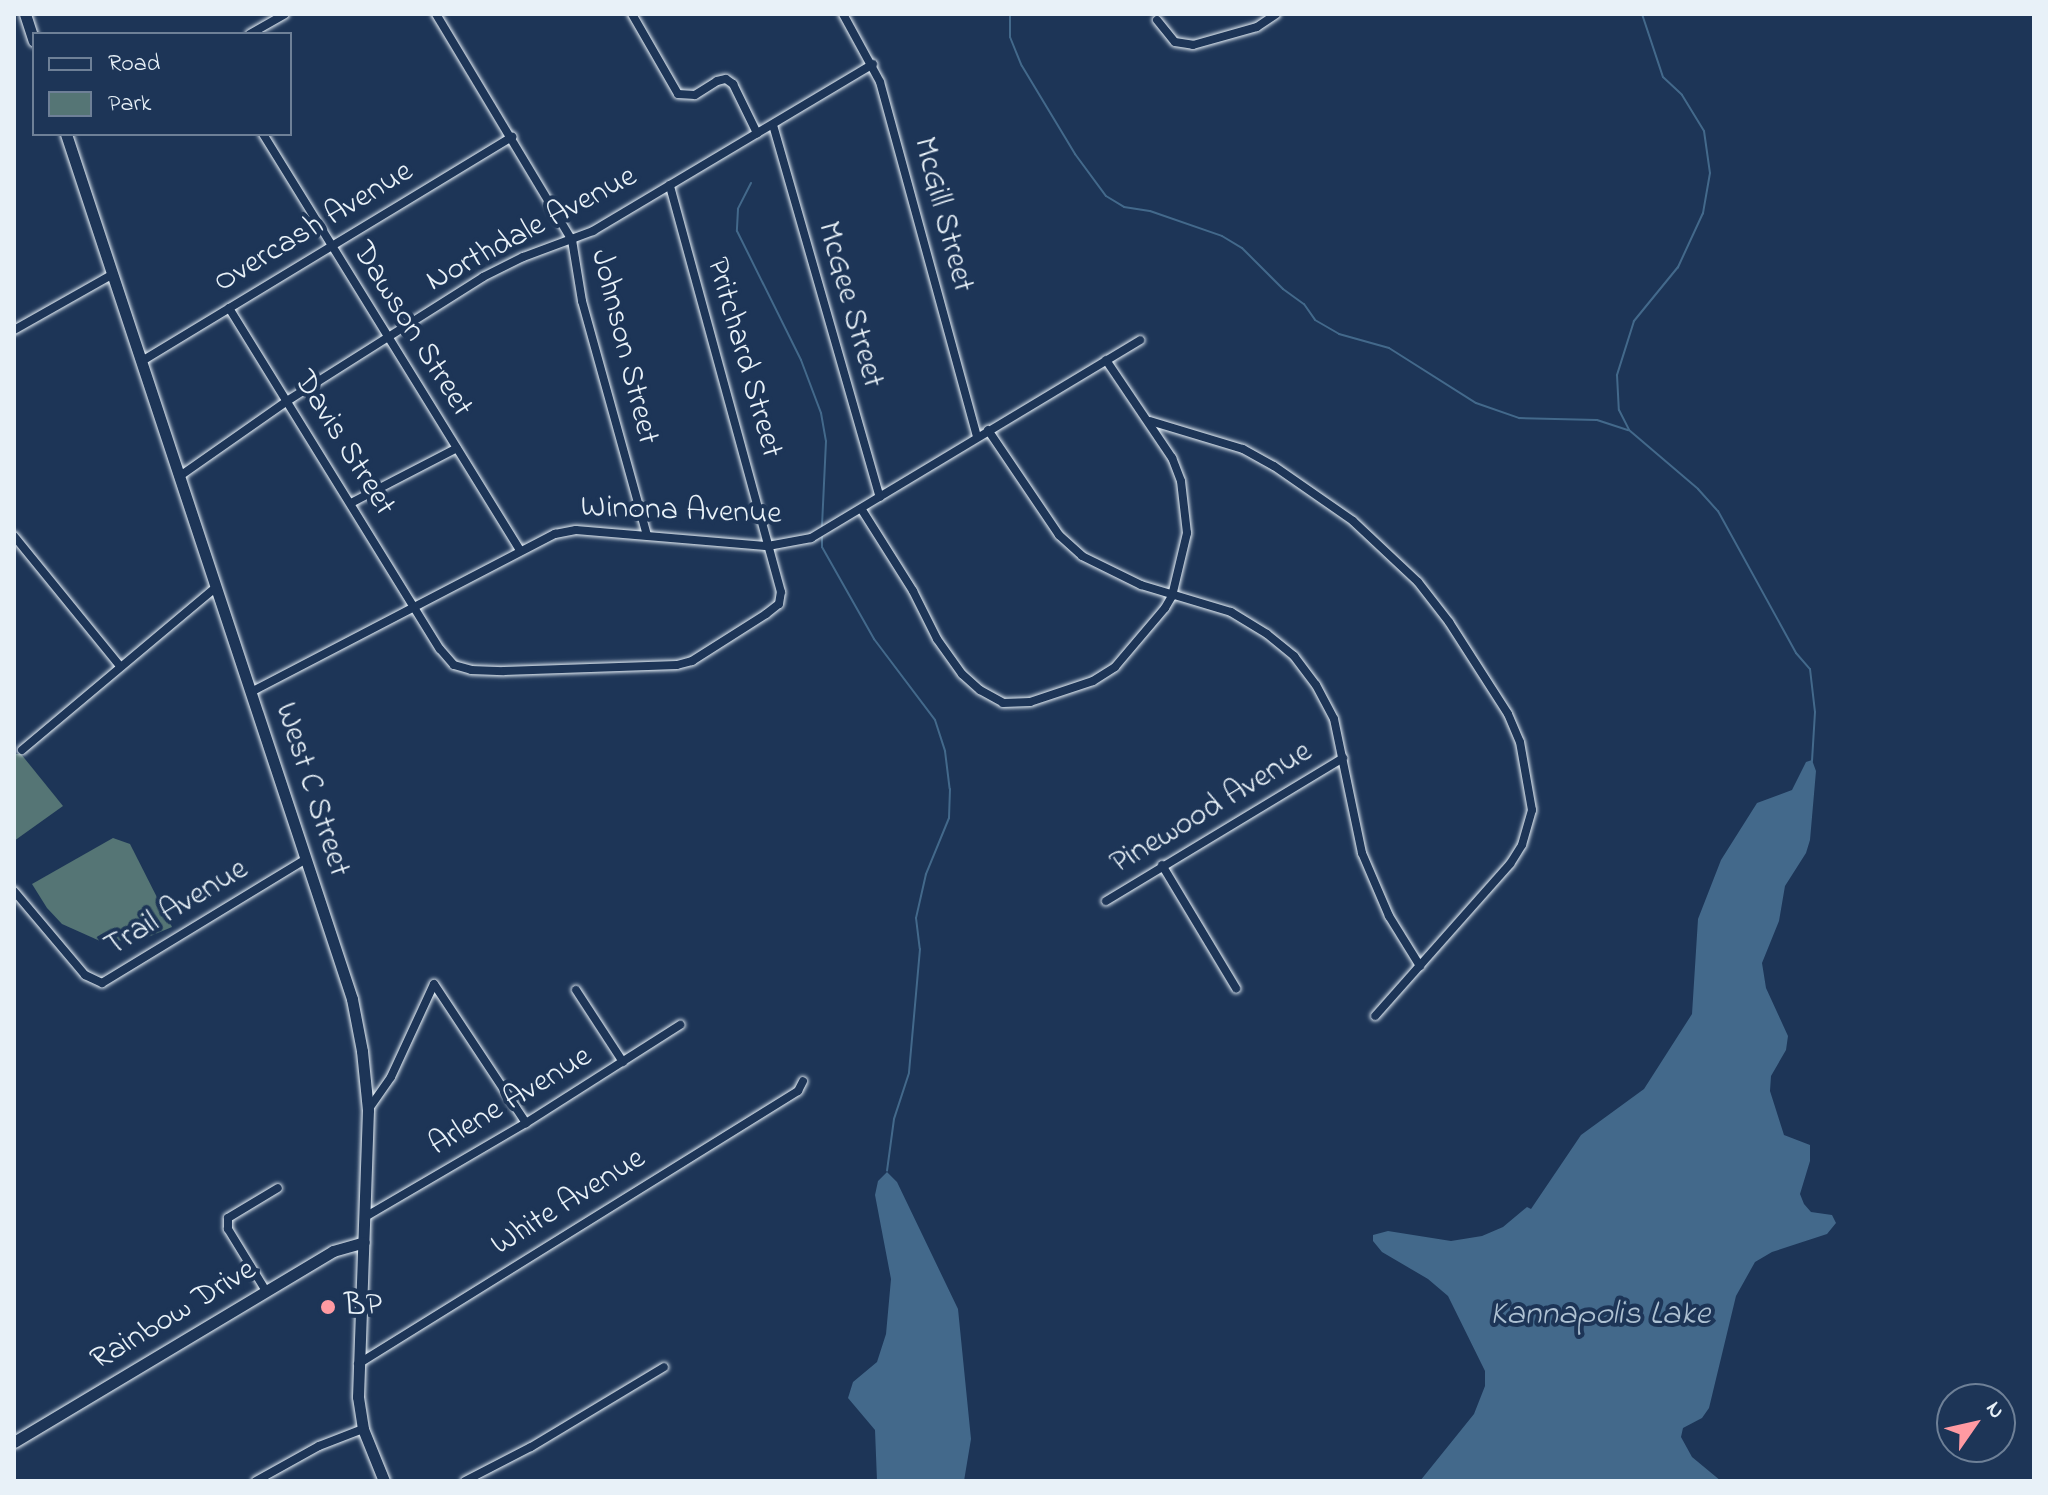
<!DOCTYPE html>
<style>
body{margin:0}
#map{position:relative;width:2048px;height:1495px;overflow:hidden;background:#1d3557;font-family:"Indie Flower",sans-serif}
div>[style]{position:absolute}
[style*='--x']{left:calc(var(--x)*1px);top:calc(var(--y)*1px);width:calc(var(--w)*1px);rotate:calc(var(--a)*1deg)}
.green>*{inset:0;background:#557575}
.water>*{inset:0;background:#43698b}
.stream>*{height:2px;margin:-1px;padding:0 1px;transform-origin:1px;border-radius:1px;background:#43698b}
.roads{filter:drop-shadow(0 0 2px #e8f1f8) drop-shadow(0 0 2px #e8f1f8)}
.street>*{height:8px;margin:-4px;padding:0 4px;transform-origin:4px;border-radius:4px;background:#1d3557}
.secondary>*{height:11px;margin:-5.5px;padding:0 5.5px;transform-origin:5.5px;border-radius:5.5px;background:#1d3557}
.dots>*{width:22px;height:22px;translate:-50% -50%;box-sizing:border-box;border:4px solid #1d3557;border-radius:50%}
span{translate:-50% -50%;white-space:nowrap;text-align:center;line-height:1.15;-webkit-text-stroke:8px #1d3557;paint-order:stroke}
.street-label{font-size:32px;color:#e8f1f8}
.poi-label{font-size:32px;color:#e8f1f8}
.left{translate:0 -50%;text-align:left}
.water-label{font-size:34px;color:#aec1d2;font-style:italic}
.frame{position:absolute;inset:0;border:16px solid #e8f1f8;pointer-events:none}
.legend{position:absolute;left:32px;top:32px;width:260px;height:104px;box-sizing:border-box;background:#1d3557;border:2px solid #6e8097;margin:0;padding:10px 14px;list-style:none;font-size:24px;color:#e8f1f8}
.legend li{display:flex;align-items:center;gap:16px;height:40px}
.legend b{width:40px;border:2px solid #6e8097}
.north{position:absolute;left:1936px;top:1383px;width:80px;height:80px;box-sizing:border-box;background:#1d3557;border:2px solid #6e8097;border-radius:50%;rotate:56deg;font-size:22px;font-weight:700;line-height:32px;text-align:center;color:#e8f1f8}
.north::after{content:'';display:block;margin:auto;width:28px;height:36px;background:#ff9aa2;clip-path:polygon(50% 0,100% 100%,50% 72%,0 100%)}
</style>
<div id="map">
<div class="green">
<i style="clip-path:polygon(14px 754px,21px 754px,63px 806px,14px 841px)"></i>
<i style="clip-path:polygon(113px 838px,130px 844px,172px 927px,141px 940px,100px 941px,62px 924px,47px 908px,32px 884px)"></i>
</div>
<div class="water">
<i style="clip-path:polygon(1812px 760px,1816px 771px,1810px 840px,1806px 853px,1785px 886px,1779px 921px,1762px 963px,1766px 988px,1788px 1036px,1786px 1050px,1771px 1076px,1770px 1091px,1784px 1135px,1810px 1145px,1810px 1161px,1800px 1194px,1804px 1204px,1811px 1212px,1832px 1215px,1836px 1223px,1827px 1234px,1772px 1252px,1755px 1262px,1736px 1296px,1709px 1408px,1702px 1418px,1683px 1428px,1681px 1437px,1692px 1457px,1721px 1481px,1420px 1481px,1474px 1414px,1485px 1386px,1485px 1371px,1448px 1296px,1428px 1279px,1382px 1252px,1373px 1241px,1373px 1235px,1388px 1231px,1451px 1241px,1482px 1236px,1503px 1227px,1527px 1207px,1531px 1209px,1581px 1135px,1644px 1089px,1692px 1014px,1698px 919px,1721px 860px,1757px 803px,1792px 790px,1806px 762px)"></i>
<i style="clip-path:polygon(887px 1172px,897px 1182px,958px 1309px,971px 1439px,964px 1481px,877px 1481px,875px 1430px,848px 1398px,853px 1382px,877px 1362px,886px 1334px,891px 1279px,875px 1195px,878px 1181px)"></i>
</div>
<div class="stream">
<i style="--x:1010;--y:14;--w:23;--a:90"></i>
<i style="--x:1010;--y:37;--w:31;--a:68"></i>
<i style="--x:1022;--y:66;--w:103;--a:58.9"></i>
<i style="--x:1075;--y:154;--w:52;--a:53.6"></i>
<i style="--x:1106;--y:196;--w:21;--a:31"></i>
<i style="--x:1124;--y:207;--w:26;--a:9"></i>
<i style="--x:1150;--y:211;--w:76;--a:19.1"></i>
<i style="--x:1222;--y:236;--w:23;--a:31"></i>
<i style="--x:1242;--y:248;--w:58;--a:45"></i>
<i style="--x:1283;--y:289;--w:26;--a:36"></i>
<i style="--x:1304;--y:304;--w:19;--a:55"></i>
<i style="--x:1315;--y:320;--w:28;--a:30"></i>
<i style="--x:1339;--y:334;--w:52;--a:15.6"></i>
<i style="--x:1389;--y:348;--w:103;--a:32.3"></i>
<i style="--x:1476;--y:403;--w:46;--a:19.2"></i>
<i style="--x:1519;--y:418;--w:78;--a:1.5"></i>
<i style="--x:1597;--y:420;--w:33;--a:18"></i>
<i style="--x:1642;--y:14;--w:66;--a:71.6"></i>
<i style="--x:1663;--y:77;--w:26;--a:43"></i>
<i style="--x:1682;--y:95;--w:42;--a:58.6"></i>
<i style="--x:1704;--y:131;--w:42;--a:81.9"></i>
<i style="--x:1710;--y:173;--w:41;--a:99.9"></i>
<i style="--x:1703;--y:213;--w:60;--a:114.8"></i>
<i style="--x:1678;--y:267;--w:70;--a:129.2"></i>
<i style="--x:1634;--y:321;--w:57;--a:107.5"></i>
<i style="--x:1617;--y:375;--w:35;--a:87"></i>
<i style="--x:1619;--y:410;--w:22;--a:63"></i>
<i style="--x:1629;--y:430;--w:91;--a:40.5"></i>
<i style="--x:1698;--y:489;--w:30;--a:48"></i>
<i style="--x:1718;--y:511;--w:162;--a:61.2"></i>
<i style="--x:1796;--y:653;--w:21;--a:49"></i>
<i style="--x:1810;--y:669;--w:43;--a:83.4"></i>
<i style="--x:1815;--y:712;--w:49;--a:93.5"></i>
<i style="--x:751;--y:183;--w:29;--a:117"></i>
<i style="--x:738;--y:209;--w:22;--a:93"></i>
<i style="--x:737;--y:231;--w:144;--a:63.6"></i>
<i style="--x:801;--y:360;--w:57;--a:69.3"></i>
<i style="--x:821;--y:413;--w:28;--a:80"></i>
<i style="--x:826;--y:441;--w:85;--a:92.7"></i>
<i style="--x:822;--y:536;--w:11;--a:90"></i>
<i style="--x:822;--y:547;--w:106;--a:60.5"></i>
<i style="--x:874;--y:639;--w:101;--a:53"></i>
<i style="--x:935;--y:720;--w:33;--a:72"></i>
<i style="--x:945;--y:751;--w:38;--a:83"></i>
<i style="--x:950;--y:789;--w:29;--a:92"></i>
<i style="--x:949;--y:818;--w:61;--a:112.3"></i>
<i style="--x:926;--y:874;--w:45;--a:102.8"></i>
<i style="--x:916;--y:918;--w:31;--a:83"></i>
<i style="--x:920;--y:949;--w:124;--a:95.1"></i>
<i style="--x:909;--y:1073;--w:48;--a:108.1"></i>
<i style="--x:894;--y:1119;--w:52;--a:97.7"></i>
</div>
<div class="roads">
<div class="street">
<i style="--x:436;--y:14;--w:264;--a:59"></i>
<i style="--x:572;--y:240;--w:62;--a:80.7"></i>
<i style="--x:582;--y:301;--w:243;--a:74.5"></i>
<i style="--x:632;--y:14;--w:92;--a:60.1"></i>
<i style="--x:678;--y:94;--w:17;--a:3"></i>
<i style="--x:695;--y:95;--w:26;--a:-32"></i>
<i style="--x:717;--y:81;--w:9;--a:-13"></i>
<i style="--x:726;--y:79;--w:9;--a:36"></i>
<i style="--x:733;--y:84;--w:55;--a:63.9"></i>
<i style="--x:843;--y:14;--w:77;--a:61.4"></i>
<i style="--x:880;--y:82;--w:368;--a:74.7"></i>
<i style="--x:1157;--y:20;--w:28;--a:51"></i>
<i style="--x:1175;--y:42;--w:18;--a:9"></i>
<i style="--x:1193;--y:45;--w:66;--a:-15.7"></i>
<i style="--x:1257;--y:27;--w:23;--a:-34"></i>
<i style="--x:250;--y:34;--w:40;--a:-29.7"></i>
<i style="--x:773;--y:125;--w:387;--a:74"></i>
<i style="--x:263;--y:134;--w:489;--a:58.3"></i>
<i style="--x:229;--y:308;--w:401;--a:58.3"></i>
<i style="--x:440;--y:649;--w:21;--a:49"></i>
<i style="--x:454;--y:665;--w:18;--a:16"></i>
<i style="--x:471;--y:670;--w:33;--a:2"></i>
<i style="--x:504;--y:671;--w:173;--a:-2"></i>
<i style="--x:677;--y:665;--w:16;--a:-15"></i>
<i style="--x:692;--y:661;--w:88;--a:-32.4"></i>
<i style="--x:766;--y:614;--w:16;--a:-38"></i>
<i style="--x:779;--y:604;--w:12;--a:-81"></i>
<i style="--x:781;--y:592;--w:422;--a:-105.3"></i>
<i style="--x:14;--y:330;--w:114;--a:-29.5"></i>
<i style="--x:142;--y:361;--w:433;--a:-31.2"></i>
<i style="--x:1150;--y:421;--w:97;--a:16.8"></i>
<i style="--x:1243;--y:449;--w:35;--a:29"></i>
<i style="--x:1274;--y:466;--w:96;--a:34.8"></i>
<i style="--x:1353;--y:521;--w:89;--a:43.2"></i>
<i style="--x:1418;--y:582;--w:51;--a:52.2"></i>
<i style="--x:1449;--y:622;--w:109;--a:57.3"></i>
<i style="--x:1508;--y:714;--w:30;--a:67"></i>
<i style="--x:1520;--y:742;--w:69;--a:80"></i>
<i style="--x:1532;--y:810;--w:36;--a:106"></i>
<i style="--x:1522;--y:845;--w:22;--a:122"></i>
<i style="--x:1510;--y:864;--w:203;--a:131.6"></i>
<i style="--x:988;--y:430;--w:127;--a:55.9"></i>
<i style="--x:1059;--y:535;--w:31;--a:42"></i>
<i style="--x:1082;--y:556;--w:66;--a:26.2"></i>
<i style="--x:1141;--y:585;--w:94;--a:16.7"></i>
<i style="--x:1231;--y:612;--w:42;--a:31.4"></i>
<i style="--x:1267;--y:634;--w:35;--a:39"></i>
<i style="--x:1294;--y:656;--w:36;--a:53"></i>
<i style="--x:1316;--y:685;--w:38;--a:62"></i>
<i style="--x:1334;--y:719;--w:137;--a:78.2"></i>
<i style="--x:1362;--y:853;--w:69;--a:66.8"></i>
<i style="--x:1389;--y:916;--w:59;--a:58.2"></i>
<i style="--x:180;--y:476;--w:131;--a:-35"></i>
<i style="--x:287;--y:401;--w:232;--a:-32.3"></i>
<i style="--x:483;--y:277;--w:45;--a:-26.6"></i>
<i style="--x:523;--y:257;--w:75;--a:-20.4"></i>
<i style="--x:593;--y:231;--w:326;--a:-30.8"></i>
<i style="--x:351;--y:503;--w:119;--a:-27.4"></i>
<i style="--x:862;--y:510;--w:96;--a:57.8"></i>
<i style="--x:913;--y:591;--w:54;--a:63.4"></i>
<i style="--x:937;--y:639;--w:43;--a:54.5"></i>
<i style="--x:962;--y:674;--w:24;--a:42"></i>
<i style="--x:980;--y:690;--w:26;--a:29"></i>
<i style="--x:1003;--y:703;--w:27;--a:-2"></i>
<i style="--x:1030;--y:702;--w:66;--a:-18.4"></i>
<i style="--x:1093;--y:681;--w:26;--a:-32"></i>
<i style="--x:1115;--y:667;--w:77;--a:-49.7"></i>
<i style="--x:1165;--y:608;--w:14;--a:-60"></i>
<i style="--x:1172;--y:596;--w:65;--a:-76.6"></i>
<i style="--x:1187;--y:533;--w:52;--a:-96.6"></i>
<i style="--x:1181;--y:481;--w:25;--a:-111"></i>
<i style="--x:1172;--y:458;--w:118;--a:-124"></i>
<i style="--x:14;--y:536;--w:168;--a:50.8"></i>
<i style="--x:251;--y:692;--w:343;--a:-27.5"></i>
<i style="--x:555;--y:534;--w:21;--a:-11"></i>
<i style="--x:576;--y:530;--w:193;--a:4.8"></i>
<i style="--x:768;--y:546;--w:44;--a:-10.5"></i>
<i style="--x:811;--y:538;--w:384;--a:-31"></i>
<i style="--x:22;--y:750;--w:253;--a:-40"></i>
<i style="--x:1162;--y:865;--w:144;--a:59"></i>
<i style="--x:14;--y:891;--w:110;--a:49.8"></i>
<i style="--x:85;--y:975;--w:19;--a:25"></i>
<i style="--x:102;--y:983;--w:239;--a:-31.3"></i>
<i style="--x:1106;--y:901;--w:277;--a:-31.1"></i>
<i style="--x:576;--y:990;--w:86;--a:56.9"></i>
<i style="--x:368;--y:1110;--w:40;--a:-55.1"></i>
<i style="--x:391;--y:1077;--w:102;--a:-65.2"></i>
<i style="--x:434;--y:984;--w:167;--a:56.5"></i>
<i style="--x:365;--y:1217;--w:186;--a:-30.3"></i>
<i style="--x:526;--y:1123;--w:183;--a:-32.5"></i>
<i style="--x:266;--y:1291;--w:73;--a:-121.5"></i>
<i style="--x:228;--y:1229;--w:11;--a:-90"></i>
<i style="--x:228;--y:1218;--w:58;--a:-31"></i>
<i style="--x:358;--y:1364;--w:518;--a:-31.82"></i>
<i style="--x:798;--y:1091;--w:11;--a:-63"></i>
<i style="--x:256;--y:1481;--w:72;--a:-29.1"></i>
<i style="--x:319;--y:1446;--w:47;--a:-21.1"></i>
<i style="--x:465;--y:1481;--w:74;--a:-27.3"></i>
<i style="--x:531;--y:1447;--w:155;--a:-31"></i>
</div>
<div class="secondary">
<i style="--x:25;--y:14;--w:28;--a:72"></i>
<i style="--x:66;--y:134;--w:911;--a:71.7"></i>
<i style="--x:352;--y:999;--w:53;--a:79.1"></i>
<i style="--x:362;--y:1051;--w:59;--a:84.2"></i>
<i style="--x:368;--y:1110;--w:287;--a:92"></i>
<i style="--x:358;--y:1397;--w:32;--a:81"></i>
<i style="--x:363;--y:1429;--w:56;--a:68"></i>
<i style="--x:14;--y:1442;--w:372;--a:-30.9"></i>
<i style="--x:333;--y:1251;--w:32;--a:-16"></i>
</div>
</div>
<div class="dots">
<i style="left:328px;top:1307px;background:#ff9aa2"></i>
</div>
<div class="street-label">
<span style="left:942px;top:215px;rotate:75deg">McGill Street</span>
<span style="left:314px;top:228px;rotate:-31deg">Overcash Avenue</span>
<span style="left:532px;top:230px;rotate:-28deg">Northdale Avenue</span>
<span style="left:849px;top:305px;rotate:74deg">McGee Street</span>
<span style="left:411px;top:330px;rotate:58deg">Dawson Street</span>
<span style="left:623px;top:347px;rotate:76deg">Johnson Street</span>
<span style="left:743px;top:358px;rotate:74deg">Pritchard Street</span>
<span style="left:343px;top:444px;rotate:58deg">Davis Street</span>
<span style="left:681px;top:512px;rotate:2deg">Winona Avenue</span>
<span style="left:311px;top:790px;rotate:72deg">West C Street</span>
<span style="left:1212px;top:809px;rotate:-31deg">Pinewood Avenue</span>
<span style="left:177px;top:909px;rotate:-31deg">Trail Avenue</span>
<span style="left:511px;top:1102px;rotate:-31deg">Arlene Avenue</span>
<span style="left:569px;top:1203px;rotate:-32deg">White Avenue</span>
<span style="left:174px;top:1316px;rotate:-31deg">Rainbow Drive</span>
</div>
<div class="poi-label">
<span class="left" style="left:344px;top:1307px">BP</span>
</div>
<div class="water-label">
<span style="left:1600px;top:1316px">Kannapolis Lake</span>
</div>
<div class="frame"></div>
<ul class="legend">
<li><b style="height:10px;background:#1d3557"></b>Road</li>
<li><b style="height:22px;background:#557575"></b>Park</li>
</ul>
<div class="north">N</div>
</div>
